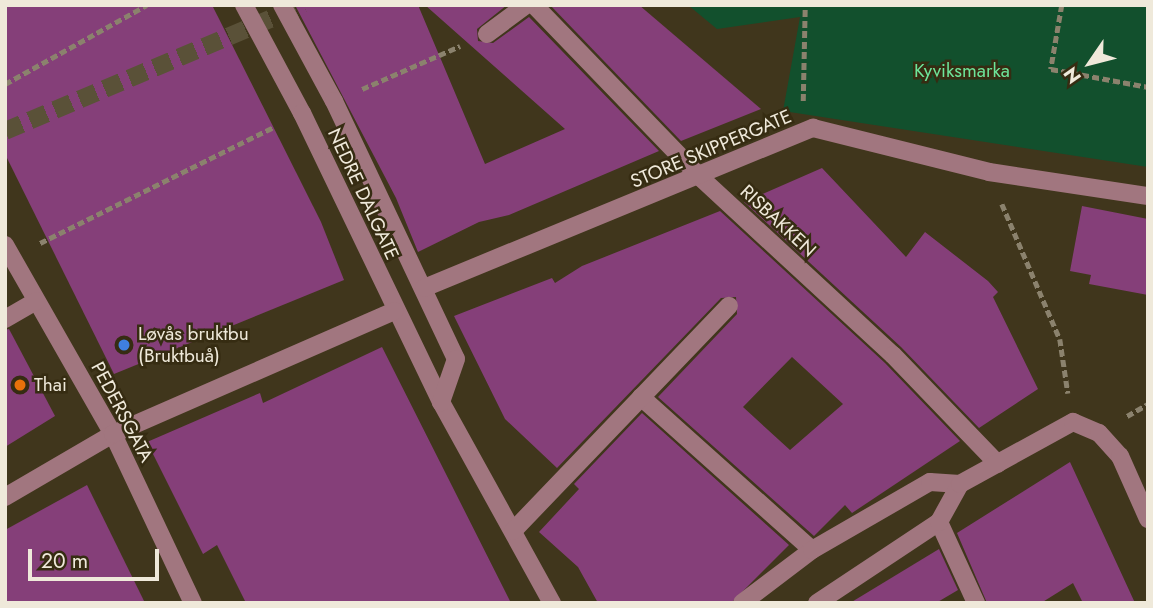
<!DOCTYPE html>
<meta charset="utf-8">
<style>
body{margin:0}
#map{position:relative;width:1153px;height:608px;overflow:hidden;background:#40361c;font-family:Jost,sans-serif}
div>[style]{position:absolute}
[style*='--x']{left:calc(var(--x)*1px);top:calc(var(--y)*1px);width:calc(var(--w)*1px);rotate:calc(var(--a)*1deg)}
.green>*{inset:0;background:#12502d}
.building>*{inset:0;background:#853f79}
.major-tunnel>*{height:18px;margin-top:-9px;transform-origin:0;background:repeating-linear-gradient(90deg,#5a5138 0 18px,transparent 0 27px)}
.path>*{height:4.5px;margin-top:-2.25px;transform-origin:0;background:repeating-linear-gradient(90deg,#8b826d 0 7px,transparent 0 10.5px)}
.minor>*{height:18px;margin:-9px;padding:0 9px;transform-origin:9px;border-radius:9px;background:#a1767f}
.dots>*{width:19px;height:19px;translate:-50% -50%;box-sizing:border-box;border:4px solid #362c12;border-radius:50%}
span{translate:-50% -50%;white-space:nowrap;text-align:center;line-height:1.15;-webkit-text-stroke:5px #362c12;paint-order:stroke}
.park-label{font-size:19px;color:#6de59a}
.street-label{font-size:19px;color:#efe9da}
.poi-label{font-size:19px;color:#efe9da}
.left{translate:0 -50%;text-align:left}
.frame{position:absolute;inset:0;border:7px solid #efe9da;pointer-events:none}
.north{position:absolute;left:1055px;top:28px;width:70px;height:70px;-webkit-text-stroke:5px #362c12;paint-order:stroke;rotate:235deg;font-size:19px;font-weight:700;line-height:28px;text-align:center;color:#efe9da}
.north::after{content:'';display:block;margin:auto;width:24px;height:32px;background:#efe9da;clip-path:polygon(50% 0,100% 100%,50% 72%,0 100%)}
.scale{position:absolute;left:28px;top:549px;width:131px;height:32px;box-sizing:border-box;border:4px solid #efe9da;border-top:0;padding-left:9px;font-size:21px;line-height:24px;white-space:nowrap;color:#efe9da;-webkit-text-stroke:5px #362c12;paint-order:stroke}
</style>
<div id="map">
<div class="green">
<i style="clip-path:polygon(688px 5px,1148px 5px,1148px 167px,783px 111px,800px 17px,717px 29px)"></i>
</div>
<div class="building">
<i style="clip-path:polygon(5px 5px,212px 5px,321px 222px,344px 280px,114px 374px,5px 154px)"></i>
<i style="clip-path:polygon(295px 5px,418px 5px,485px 164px,565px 129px,425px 5px,507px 5px,477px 29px,478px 41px,493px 43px,529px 17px,659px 151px,509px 215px,479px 222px,418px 252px,396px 198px)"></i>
<i style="clip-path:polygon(550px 5px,639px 5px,761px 109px,681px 141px)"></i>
<i style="clip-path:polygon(822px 168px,906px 257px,925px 232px,988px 281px,998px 292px,993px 297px,1038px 389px,979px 428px,901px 347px,744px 202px)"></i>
<i style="clip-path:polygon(1082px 206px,1148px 219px,1148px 295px,1089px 284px,1091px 275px,1070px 271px)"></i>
<i style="clip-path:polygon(evenodd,720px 211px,885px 363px,960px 441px,852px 513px,845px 505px,814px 536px,658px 397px,737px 314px,736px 297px,721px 298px,557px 468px,505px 419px,454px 316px,552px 278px,555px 283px,582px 266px,720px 211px,792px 357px,843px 404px,790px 450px,743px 407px,792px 357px)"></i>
<i style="clip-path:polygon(9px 329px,55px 416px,5px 447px,5px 330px)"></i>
<i style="clip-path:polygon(382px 347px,511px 603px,246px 603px,217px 545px,203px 554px,147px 442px,260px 393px,263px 403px)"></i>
<i style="clip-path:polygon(642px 413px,789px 545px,731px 603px,598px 603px,578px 567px,539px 532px,579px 489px,574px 484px)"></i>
<i style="clip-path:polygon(1070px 462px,1135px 603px,1083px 603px,1073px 583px,1041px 603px,987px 603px,957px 533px)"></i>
<i style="clip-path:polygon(87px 485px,145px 603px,5px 603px,5px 530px)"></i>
<i style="clip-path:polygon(939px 549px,958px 590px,936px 603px,850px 603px)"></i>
</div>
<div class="major-tunnel">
<i style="--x:5;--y:131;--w:324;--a:-22.9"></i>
</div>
<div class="path">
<i style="--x:1062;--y:5;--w:65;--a:99.8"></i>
<i style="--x:1051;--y:69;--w:99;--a:10.5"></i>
<i style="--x:5;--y:84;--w:162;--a:-29.1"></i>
<i style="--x:362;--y:89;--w:107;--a:-23.7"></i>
<i style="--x:803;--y:101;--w:96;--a:-88.8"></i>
<i style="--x:1002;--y:204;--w:147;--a:66.8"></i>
<i style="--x:1060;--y:339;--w:55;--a:81.6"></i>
<i style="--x:40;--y:243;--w:261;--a:-26.4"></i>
<i style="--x:1127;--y:416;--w:24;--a:-30"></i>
</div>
<div class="minor">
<i style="--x:244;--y:5;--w:123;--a:61.8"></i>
<i style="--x:302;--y:113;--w:321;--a:64.3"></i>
<i style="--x:441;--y:402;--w:230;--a:61.1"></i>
<i style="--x:282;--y:5;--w:109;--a:61.6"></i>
<i style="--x:334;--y:101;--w:285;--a:64.7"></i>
<i style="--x:456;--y:359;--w:46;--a:109.2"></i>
<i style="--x:534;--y:5;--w:240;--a:46"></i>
<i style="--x:701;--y:178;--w:261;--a:42.7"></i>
<i style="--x:893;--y:355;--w:151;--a:46.1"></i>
<i style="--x:487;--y:34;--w:49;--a:-36.6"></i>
<i style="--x:5;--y:245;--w:218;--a:60.3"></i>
<i style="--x:113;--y:434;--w:187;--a:64.7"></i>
<i style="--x:424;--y:288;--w:421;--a:-22.4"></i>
<i style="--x:813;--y:128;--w:181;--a:14"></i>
<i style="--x:989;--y:172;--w:161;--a:8.6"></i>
<i style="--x:5;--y:319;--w:36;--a:-30"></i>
<i style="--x:641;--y:397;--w:229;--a:41.8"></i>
<i style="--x:5;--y:497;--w:125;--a:-30.3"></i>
<i style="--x:113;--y:434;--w:307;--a:-23.6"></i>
<i style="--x:939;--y:522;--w:89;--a:65.4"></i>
<i style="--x:513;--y:531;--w:312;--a:-46.2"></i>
<i style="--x:742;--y:603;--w:88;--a:-37.1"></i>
<i style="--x:812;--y:550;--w:136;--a:-30"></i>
<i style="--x:930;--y:482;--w:30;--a:4"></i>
<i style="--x:817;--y:603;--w:146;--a:-33.6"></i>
<i style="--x:939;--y:522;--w:43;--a:-61.1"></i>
<i style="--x:960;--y:484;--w:129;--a:-28.8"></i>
<i style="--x:1073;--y:422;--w:28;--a:23"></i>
<i style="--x:1099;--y:433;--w:31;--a:48"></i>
<i style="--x:1120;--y:456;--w:69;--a:66"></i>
</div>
<div class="dots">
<i style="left:124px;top:345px;background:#3f7fe0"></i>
<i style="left:20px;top:385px;background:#e8710a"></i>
</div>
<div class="park-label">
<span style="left:962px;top:71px">Kyviksmarka</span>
</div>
<div class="street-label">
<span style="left:711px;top:149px;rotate:-23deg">STORE SKIPPERGATE</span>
<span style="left:363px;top:194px;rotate:65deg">NEDRE DALGATE</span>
<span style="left:778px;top:221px;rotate:43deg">RISBAKKEN</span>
<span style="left:122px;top:412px;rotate:62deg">PEDERSGATA</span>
</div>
<div class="poi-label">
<span class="left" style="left:138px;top:345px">Løvås bruktbu<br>(Bruktbuå)</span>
<span class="left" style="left:34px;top:385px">Thai</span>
</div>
<div class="frame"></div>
<div class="north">N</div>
<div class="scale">20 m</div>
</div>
